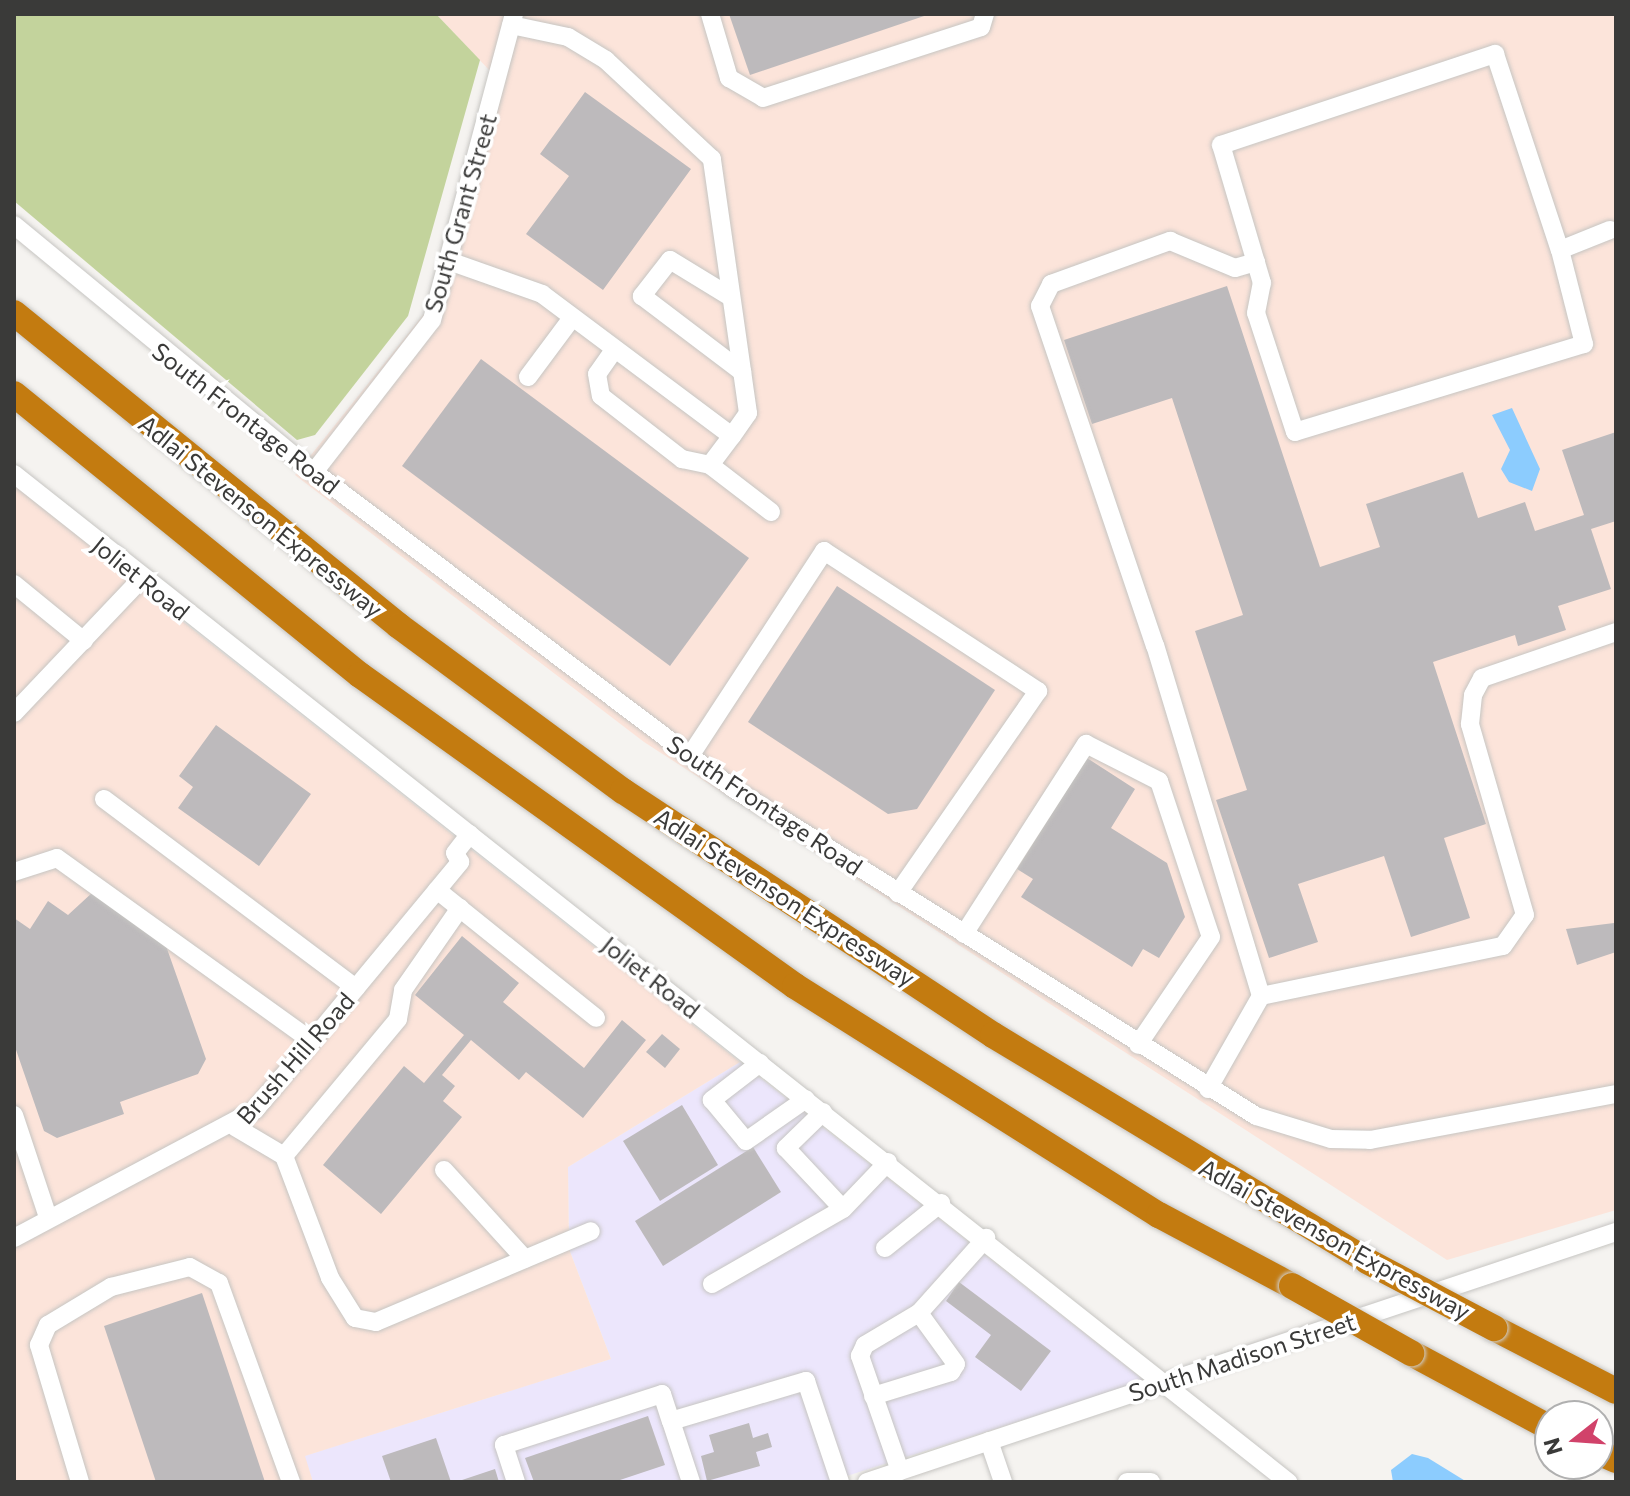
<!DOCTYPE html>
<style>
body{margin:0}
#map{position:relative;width:1630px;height:1496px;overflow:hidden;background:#f5f3f0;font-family:Commissioner,sans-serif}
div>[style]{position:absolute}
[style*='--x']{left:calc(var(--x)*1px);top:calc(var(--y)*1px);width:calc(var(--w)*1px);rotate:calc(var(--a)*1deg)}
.commercial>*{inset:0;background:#ece6fc}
.industrial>*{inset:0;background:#fce4da}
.green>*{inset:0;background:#c3d39c}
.water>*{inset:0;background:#8cccfe}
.building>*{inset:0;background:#bdbabc}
.roads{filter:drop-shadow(0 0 2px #c6c5c2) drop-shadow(0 0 2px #c6c5c2)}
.minor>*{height:18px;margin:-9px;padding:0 9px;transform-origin:9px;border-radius:9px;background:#fff}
.highway>*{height:26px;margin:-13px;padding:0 13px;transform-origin:13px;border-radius:13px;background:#c37b10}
.bridges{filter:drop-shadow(0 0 2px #d0d0cf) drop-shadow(0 0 2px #d0d0cf)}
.highway-bridge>*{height:26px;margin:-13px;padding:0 13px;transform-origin:13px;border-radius:13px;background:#c37b10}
span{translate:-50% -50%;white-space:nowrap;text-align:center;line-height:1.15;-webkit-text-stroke:7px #fff;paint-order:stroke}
.street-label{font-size:24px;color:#3a3a39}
.frame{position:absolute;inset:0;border:16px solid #3a3a39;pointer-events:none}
.north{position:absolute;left:1534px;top:1400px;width:80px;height:80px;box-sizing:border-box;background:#fff;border:2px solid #b0b0b0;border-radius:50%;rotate:253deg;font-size:22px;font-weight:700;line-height:32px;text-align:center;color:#3a3a39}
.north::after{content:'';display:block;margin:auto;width:28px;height:36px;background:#d1426a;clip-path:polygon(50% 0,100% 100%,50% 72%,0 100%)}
</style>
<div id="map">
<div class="commercial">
<i style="clip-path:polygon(740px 1062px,1145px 1381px,828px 1482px,313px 1482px,304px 1456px,611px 1359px,569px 1249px,568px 1167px)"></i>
</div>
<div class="industrial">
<i style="clip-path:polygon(436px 14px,1616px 14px,1616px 1210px,1447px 1260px,644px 742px,295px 475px,427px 310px,491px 72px)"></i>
<i style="clip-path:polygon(14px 473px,143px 590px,740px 1062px,568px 1167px,569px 1249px,611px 1359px,305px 1456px,313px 1482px,14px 1482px)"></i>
</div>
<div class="green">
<i style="clip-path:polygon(14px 14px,436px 14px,480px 60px,408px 316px,315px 435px,297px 440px,14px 201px)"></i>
</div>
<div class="water">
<i style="clip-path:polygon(1512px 408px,1540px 469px,1532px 491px,1509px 482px,1501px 469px,1510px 450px,1492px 415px)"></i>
<i style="clip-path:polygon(1412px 1454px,1428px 1458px,1467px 1482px,1393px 1482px,1391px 1470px)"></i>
</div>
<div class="building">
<i style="clip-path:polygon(729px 14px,927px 14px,927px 15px,750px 75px)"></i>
<i style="clip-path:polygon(585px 92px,691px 169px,603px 290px,526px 234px,569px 176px,540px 154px)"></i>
<i style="clip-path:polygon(1227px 286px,1320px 567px,1380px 547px,1366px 504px,1463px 472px,1478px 518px,1525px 502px,1535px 531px,1584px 515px,1562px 450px,1616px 432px,1616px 521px,1591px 529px,1611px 589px,1558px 606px,1566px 630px,1518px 646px,1515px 635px,1433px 662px,1486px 824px,1444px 838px,1470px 918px,1411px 937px,1384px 856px,1298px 884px,1318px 942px,1269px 958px,1216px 800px,1247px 790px,1195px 631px,1243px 615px,1172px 398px,1092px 424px,1064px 340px)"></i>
<i style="clip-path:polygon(481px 359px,749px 558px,670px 666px,402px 466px)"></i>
<i style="clip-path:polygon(837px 586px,995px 690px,917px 809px,888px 814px,748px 722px)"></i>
<i style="clip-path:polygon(216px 725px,311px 794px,259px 866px,178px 808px,193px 787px,179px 776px)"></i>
<i style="clip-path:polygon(1087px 758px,1135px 789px,1111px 828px,1167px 863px,1185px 917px,1159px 958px,1143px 949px,1132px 967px,1021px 897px,1033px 879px,1017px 869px)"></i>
<i style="clip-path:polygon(93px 892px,165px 943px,206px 1059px,198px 1074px,120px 1102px,124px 1114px,57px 1138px,44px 1131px,14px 1044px,14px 918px,30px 929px,48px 901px,68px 915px)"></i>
<i style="clip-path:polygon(1614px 923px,1616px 952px,1577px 965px,1566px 929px)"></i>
<i style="clip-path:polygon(462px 936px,519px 983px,503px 1002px,584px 1068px,622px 1020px,646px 1040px,583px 1118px,526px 1072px,519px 1080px,471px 1040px,442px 1075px,455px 1086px,443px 1101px,462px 1117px,381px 1214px,323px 1165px,404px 1066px,424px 1083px,464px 1035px,415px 995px)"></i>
<i style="clip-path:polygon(662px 1034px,680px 1049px,665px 1068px,646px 1052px)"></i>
<i style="clip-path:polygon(682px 1105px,718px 1165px,660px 1201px,623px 1141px)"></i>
<i style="clip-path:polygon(753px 1147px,781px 1192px,663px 1266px,635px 1221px)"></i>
<i style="clip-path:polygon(959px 1282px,1051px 1351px,1021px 1391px,975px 1357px,991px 1335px,946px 1301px)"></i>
<i style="clip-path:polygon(202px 1293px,265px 1482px,156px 1482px,104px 1326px)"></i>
<i style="clip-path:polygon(648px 1416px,665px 1465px,614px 1482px,534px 1482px,525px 1458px)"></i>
<i style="clip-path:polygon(749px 1423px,753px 1438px,768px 1433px,772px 1447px,756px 1452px,760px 1466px,707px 1481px,701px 1456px,714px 1452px,709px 1435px)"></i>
<i style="clip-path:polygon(436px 1438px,451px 1482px,391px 1482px,382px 1456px)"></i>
<i style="clip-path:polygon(495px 1469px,499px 1482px,459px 1482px,459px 1481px)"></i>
</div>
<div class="roads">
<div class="minor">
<i style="--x:710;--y:14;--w:67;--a:73.5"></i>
<i style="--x:729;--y:78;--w:39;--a:30"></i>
<i style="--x:763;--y:98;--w:229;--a:-18"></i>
<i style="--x:981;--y:27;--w:14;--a:-73"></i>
<i style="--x:14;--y:225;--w:389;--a:39.5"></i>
<i style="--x:314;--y:472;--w:526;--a:37.04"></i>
<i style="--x:734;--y:789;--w:616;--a:32.06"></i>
<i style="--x:1256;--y:1116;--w:78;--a:17"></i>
<i style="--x:1331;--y:1139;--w:39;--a:1"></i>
<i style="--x:1370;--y:1140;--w:250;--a:-10.6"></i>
<i style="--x:1560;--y:250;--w:97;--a:75.7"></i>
<i style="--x:1584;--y:344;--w:302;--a:163.1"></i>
<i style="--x:1295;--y:432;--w:125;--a:-108.1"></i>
<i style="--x:1256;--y:313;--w:31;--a:-79"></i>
<i style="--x:1262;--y:283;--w:144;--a:-106.5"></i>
<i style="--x:1221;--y:145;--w:289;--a:-18.4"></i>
<i style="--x:1495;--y:54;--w:206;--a:71.7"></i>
<i style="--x:1560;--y:250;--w:54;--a:-21.8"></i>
<i style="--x:449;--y:261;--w:99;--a:19.5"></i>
<i style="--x:542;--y:294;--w:237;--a:36.8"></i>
<i style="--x:732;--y:436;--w:28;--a:-55"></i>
<i style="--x:748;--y:413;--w:257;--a:-98.1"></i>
<i style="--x:712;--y:159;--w:145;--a:-137"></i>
<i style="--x:606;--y:60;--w:44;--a:-148.8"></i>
<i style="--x:568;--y:37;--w:58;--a:-168.1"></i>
<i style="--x:729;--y:296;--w:69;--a:-148.6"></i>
<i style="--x:670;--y:260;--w:46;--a:127.9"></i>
<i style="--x:642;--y:296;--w:126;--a:37.2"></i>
<i style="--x:614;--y:350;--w:29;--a:125"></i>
<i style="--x:597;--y:374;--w:22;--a:80"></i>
<i style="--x:601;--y:396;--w:103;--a:37.9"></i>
<i style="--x:682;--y:459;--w:29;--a:12"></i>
<i style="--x:710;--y:465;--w:36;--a:-53"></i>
<i style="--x:528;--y:377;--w:74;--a:-53.3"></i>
<i style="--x:710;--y:465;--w:77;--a:37.6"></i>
<i style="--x:314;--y:472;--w:192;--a:-52.2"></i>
<i style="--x:432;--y:320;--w:317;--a:-75"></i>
<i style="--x:14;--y:474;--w:1625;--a:38.35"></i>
<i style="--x:14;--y:584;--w:90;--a:39.2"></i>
<i style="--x:14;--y:713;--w:185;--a:-46.5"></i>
<i style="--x:690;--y:756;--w:245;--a:-56.8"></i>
<i style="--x:824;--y:551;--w:256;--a:33.2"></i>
<i style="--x:1038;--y:691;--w:246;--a:124.7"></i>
<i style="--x:104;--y:799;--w:315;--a:36.9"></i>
<i style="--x:14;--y:872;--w:45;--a:-18"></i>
<i style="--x:57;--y:858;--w:314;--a:35.7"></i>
<i style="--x:437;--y:890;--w:204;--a:38.8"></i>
<i style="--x:964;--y:934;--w:226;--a:-57.3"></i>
<i style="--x:1086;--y:744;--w:82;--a:26.9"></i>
<i style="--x:1159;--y:781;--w:164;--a:71.6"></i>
<i style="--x:1211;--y:937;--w:130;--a:124.1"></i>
<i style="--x:1261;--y:996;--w:247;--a:-11.7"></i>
<i style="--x:1503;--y:946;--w:38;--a:-55"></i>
<i style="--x:1525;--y:915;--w:199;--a:-106.1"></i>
<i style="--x:1470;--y:724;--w:29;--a:-84"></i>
<i style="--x:1473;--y:695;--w:19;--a:-62"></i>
<i style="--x:1482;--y:678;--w:142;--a:-18.9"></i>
<i style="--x:760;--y:1063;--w:61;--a:142.4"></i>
<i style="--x:712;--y:1100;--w:53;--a:50.3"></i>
<i style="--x:746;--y:1141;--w:73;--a:-35"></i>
<i style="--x:1208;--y:1089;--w:107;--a:-60.3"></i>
<i style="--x:1261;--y:996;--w:366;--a:-106.8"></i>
<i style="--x:1155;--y:646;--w:359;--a:-108.7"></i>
<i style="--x:1040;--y:306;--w:25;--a:-63"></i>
<i style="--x:1051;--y:284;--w:127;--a:-19.9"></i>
<i style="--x:1170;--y:241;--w:70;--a:22.6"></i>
<i style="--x:1235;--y:268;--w:22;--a:-16"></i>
<i style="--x:823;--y:1112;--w:52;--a:135.8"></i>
<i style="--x:786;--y:1148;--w:83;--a:46.9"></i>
<i style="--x:14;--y:1115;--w:108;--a:71.6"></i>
<i style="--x:235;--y:1127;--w:57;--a:30.6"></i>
<i style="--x:284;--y:1156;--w:178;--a:-50.2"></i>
<i style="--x:398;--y:1019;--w:29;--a:-80"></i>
<i style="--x:403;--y:990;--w:100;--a:-55.2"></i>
<i style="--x:284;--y:1156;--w:130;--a:69.3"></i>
<i style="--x:330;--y:1278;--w:47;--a:58"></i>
<i style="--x:355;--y:1318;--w:21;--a:11"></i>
<i style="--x:376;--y:1322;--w:233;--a:-22.9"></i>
<i style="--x:444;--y:1170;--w:120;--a:47.7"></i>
<i style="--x:14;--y:1238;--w:273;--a:-28"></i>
<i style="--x:255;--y:1110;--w:322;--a:-50.4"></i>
<i style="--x:460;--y:862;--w:10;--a:-119"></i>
<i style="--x:455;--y:853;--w:24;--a:-52"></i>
<i style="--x:885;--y:1248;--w:72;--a:-38.8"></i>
<i style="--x:712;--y:1284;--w:151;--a:-29.8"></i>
<i style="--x:843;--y:1209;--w:65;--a:-46.2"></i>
<i style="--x:873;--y:1396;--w:82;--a:-17.1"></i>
<i style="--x:951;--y:1372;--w:9;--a:-58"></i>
<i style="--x:956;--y:1364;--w:63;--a:-126"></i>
<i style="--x:989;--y:1441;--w:43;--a:71.1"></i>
<i style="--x:900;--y:1471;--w:122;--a:-109.2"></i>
<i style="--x:860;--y:1356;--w:12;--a:-66"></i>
<i style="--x:865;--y:1345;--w:63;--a:-30.7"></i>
<i style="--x:919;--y:1313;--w:101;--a:-48.2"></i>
<i style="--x:80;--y:1482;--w:143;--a:-106.7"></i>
<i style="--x:39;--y:1345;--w:22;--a:-66"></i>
<i style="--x:48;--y:1325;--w:74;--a:-31.1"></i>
<i style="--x:111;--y:1287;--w:81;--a:-14.2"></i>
<i style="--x:190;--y:1267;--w:33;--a:29"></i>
<i style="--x:219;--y:1283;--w:212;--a:70.1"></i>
<i style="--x:516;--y:1482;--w:39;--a:-108"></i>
<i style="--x:504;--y:1445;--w:166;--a:-17.9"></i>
<i style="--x:662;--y:1394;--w:28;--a:72"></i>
<i style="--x:691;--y:1482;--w:64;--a:-108.2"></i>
<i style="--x:671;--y:1421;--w:141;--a:-16.5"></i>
<i style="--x:806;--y:1381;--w:107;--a:71.4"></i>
<i style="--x:867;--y:1482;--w:790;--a:-18.46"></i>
<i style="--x:1127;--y:1482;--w:24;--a:0"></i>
</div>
<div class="highway">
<i style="--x:14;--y:313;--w:496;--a:39.1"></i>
<i style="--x:399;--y:626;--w:278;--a:36.4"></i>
<i style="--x:623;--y:791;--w:443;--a:33.4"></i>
<i style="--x:993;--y:1035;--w:437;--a:31.1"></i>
<i style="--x:14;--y:394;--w:446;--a:39.1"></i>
<i style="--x:360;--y:675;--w:535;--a:35.56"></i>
<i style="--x:795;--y:986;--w:430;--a:32.2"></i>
<i style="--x:1159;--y:1215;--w:151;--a:28.1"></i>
<i style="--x:1494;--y:1328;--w:137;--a:27.3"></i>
<i style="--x:1411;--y:1353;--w:158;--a:28.3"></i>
<i style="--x:1598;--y:1452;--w:20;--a:24"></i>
</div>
</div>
<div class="bridges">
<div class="highway-bridge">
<i style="--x:1367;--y:1261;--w:144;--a:27.8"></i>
<i style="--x:1292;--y:1286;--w:137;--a:29.4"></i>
</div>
</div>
<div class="street-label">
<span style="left:460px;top:213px;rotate:-74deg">South Grant Street</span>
<span style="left:246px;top:418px;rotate:38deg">South Frontage Road</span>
<span style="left:261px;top:516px;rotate:39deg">Adlai Stevenson Expressway</span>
<span style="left:141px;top:578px;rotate:39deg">Joliet Road</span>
<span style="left:765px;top:805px;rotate:34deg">South Frontage Road</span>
<span style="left:785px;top:897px;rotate:33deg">Adlai Stevenson Expressway</span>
<span style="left:651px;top:977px;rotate:38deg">Joliet Road</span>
<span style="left:295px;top:1058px;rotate:-49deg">Brush Hill Road</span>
<span style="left:1335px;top:1239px;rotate:29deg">Adlai Stevenson Expressway</span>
<span style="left:1242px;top:1357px;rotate:-18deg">South Madison Street</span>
</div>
<div class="frame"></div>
<div class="north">N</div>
</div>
